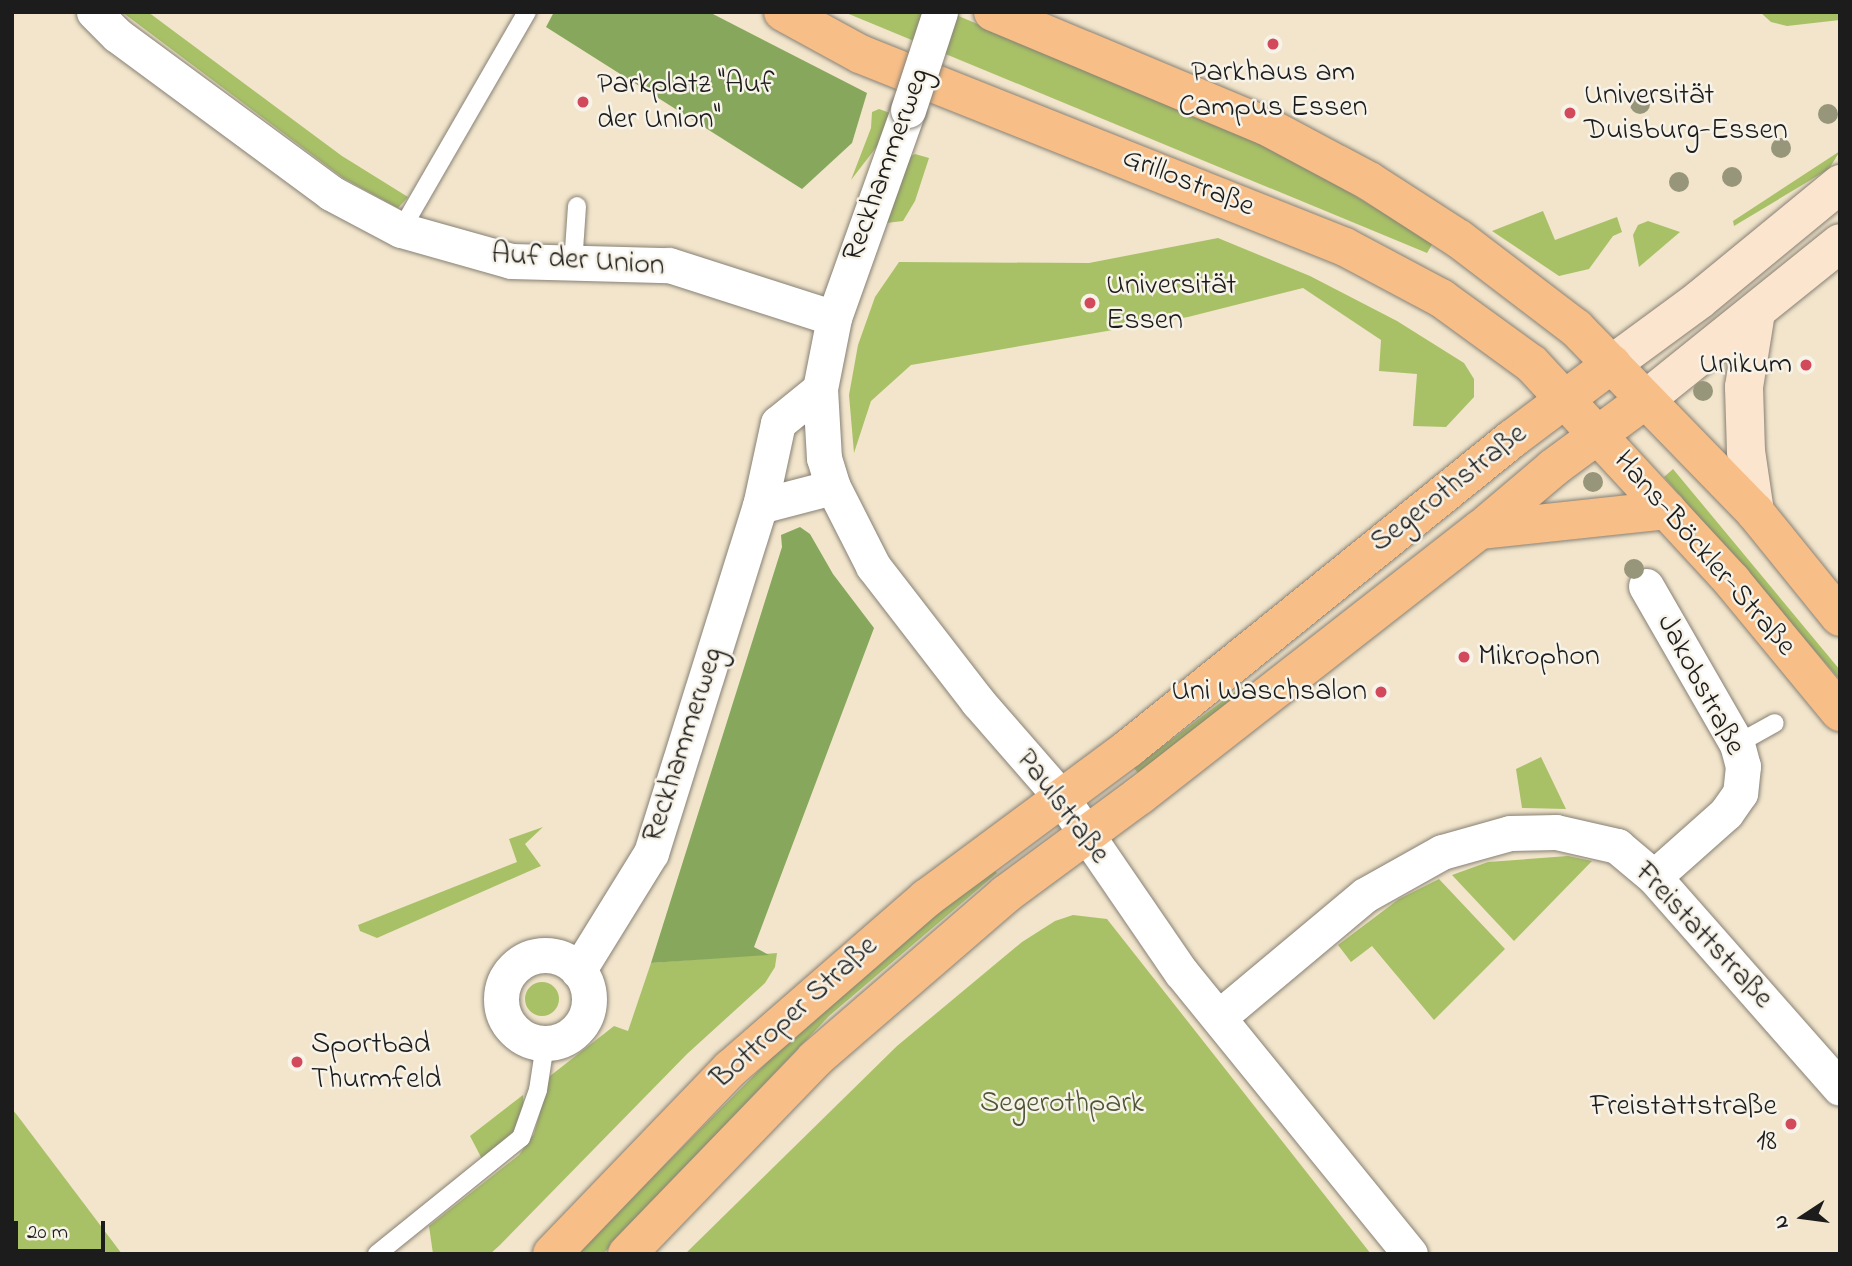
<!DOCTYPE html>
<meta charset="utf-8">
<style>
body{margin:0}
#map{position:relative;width:1852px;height:1266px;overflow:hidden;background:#f2e5cc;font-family:"Indie Flower",sans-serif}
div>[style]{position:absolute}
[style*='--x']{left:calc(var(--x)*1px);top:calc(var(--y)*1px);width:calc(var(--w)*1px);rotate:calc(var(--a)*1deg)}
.green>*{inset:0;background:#a8c167}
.round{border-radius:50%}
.forest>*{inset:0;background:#86a75c}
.roads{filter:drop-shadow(0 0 2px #878074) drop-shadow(0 0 2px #878074)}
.service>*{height:18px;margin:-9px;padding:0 9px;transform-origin:9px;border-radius:9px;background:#fff}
.minor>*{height:35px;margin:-17.5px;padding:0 17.5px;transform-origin:17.5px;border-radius:17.5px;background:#fff}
.minor>.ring{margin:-17.5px;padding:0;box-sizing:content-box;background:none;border:35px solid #fff;border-radius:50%}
.secondary>*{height:38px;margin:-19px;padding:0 19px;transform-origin:19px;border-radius:19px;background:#fce5cf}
.primary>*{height:38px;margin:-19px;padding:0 19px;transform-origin:19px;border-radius:19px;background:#f7be87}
.bridges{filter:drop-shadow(0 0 2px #878074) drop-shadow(0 0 2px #878074)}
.minor-bridge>*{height:35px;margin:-17.5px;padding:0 17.5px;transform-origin:17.5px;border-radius:17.5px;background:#fff}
.trees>*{width:20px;height:20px;margin:-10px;border-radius:50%;background:#97967a}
.dots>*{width:19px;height:19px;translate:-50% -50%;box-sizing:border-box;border:4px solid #f7f3e8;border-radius:50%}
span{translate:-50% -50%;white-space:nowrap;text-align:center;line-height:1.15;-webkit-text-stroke:5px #f7f3e8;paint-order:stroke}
.poi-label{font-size:30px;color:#1c1c1c}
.left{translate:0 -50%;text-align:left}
.right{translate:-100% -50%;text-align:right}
.street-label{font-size:30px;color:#1c1c1c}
.park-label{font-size:30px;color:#4d5636}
.frame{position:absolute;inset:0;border:14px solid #1c1c1c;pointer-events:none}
.north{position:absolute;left:1768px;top:1182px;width:70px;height:70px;-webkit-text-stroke:5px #f7f3e8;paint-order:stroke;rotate:257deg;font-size:19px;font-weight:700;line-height:28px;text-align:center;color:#1c1c1c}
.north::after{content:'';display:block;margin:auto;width:24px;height:32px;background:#1c1c1c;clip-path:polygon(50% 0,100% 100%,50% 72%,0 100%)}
.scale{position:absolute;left:14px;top:1221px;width:91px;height:32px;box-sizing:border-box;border:4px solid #1c1c1c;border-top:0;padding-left:9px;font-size:21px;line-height:24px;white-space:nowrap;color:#1c1c1c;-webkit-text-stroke:5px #f7f3e8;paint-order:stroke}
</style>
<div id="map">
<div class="green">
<i style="clip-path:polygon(122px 12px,148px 12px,342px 156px,408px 197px,398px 208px,343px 178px)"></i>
<i style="clip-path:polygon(844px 12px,949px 12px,1233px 131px,1311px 169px,1433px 243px,1427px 253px)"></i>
<i style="clip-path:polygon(1760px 12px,1840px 12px,1840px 20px,1787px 26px,1771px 22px)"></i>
<i style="clip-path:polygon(879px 109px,893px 114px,878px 145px,851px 180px,871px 128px,872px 112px)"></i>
<i style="clip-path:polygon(1840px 151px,1829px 169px,1734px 226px,1733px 221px)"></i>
<i style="clip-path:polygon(915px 154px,929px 158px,915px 201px,903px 221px,886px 223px,908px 158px)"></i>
<i style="clip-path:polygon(1543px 211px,1555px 240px,1617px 217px,1622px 232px,1613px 236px,1589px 269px,1559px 276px,1492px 231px)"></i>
<i style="clip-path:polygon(1648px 221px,1680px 232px,1639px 267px,1633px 235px,1638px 225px)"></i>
<i style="clip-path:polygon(1218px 238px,1310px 276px,1397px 321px,1464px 363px,1474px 379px,1474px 397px,1446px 427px,1413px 426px,1417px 374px,1379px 371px,1381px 340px,1303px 288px,1188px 317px,911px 365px,871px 401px,854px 453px,849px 395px,858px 345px,875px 297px,899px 262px,1089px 263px)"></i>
<i style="clip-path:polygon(1673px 469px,1840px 670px,1840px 680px,1664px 477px)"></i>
<i style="clip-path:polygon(1245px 684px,1248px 687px,1142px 778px,1134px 768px)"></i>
<i style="clip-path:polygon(1541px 757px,1566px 809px,1522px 808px,1516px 769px)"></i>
<i style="clip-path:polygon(543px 827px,525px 844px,541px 866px,377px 938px,360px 931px,358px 925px,517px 862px,509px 839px)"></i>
<i style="clip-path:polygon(1568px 856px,1592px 861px,1514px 941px,1452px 875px,1488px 862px)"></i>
<i style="clip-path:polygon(990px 865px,997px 873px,829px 1016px,603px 1254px,576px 1254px,821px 1008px)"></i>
<i style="clip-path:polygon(1439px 879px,1505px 949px,1434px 1020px,1372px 946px,1351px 962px,1338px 945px,1399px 899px)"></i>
<i style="clip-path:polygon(1073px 915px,1107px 919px,1371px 1254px,685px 1254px,897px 1046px,1022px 942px,1055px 921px)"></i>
<i style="clip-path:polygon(777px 953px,775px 967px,765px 983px,687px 1054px,500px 1245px,490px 1254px,433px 1254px,429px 1226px,519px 1155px,534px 1134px,550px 1076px,614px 1026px,628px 1031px,651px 963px)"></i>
<i class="round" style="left:525px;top:982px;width:34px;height:34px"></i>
<i style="clip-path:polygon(523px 1095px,524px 1112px,518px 1127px,483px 1161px,470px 1136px)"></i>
<i style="clip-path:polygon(12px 1109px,17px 1115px,122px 1254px,12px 1254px)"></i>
</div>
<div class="forest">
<i style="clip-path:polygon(554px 12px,709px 12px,867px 93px,852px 143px,802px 189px,546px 27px)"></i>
<i style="clip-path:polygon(800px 527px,810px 534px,833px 574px,874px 628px,754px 947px,769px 955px,651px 963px,782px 547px,781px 535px)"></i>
</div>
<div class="roads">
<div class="service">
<i style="--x:401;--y:230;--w:252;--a:-60"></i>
<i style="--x:573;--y:265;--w:59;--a:-86.1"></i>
<i style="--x:1737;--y:744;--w:43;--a:-28.9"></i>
<i style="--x:377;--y:1254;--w:185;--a:-38.9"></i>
<i style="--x:521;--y:1138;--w:51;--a:-70.5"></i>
<i style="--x:538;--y:1090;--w:47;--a:-81.3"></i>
</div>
<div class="minor">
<i style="--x:94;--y:12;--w:33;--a:45"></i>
<i style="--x:117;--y:35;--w:266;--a:36.4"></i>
<i style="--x:331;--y:193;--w:79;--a:27.9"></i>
<i style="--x:401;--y:230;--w:114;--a:15.7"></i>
<i style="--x:511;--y:261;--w:158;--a:1.5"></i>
<i style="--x:669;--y:265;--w:173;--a:17.8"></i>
<i style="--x:908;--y:110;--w:221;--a:109.6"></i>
<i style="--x:834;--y:318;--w:72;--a:101.2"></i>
<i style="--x:820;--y:389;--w:69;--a:86.7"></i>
<i style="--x:824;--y:458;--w:30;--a:73"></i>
<i style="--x:833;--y:487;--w:89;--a:63.1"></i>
<i style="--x:873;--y:566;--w:172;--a:52.3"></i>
<i style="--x:978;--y:702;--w:126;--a:48.9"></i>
<i style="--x:1061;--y:797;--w:212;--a:55.6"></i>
<i style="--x:1181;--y:972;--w:363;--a:50.9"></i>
<i style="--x:760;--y:506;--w:75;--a:-14.6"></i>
<i style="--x:1646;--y:586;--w:182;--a:60.1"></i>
<i style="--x:1737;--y:744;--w:23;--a:75"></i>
<i style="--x:1743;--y:766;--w:27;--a:96"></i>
<i style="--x:1740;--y:793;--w:24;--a:125"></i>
<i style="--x:1726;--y:813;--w:96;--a:138.4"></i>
<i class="ring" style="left:501px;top:955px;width:53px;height:53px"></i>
<i style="--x:578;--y:971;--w:139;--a:-58.3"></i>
<i style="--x:651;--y:853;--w:364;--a:-72.6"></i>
<i style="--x:760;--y:506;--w:85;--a:-77.8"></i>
<i style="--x:778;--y:423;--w:54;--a:-39"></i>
<i style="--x:1219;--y:1017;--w:190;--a:-39.9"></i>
<i style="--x:1365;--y:895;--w:88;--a:-29.2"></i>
<i style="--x:1442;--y:852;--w:71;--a:-15.6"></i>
<i style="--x:1510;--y:833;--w:46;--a:-1.2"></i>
<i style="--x:1556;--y:832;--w:63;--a:12.9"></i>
<i style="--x:1617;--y:846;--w:48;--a:40"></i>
<i style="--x:1654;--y:877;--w:281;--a:48.6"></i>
</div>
<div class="secondary">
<i style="--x:1612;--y:364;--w:108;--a:-36.3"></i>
<i style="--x:1699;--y:300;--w:183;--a:-39.4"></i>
<i style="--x:1645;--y:400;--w:250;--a:-38.8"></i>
<i style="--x:1755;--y:512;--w:62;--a:-98.4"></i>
<i style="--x:1746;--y:451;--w:64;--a:-91.8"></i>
<i style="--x:1744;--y:387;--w:76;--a:-80.9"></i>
</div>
<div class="primary">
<i style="--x:783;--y:12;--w:88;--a:28.6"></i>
<i style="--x:860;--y:54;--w:522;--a:21.7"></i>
<i style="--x:1345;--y:247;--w:109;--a:28"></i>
<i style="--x:1441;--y:298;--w:112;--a:36"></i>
<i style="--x:1532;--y:364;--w:295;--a:47.3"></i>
<i style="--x:1732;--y:581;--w:170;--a:50.5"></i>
<i style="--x:993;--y:12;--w:296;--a:22.7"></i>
<i style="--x:1266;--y:126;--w:117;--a:28.1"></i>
<i style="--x:1369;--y:181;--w:107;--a:32.8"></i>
<i style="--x:1459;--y:239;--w:147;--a:37.3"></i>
<i style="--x:1576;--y:328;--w:257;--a:45.8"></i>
<i style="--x:1755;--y:512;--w:135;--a:51"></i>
<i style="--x:1480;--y:530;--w:188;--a:-6.1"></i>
<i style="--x:552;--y:1254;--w:257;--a:-46.1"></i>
<i style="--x:730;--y:1069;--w:261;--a:-41"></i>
<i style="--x:927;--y:898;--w:252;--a:-36.6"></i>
<i style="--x:1129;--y:748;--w:492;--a:-38.9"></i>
<i style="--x:1512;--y:439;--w:125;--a:-36.9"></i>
<i style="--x:627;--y:1254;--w:271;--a:-46"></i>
<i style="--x:815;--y:1059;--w:252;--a:-40.8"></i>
<i style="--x:1006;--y:894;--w:165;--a:-36.4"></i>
<i style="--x:1139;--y:796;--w:432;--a:-38"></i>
<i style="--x:1480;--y:530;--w:96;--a:-40.3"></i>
<i style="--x:1553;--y:468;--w:114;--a:-36.5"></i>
</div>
</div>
<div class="bridges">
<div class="minor-bridge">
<i style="--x:908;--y:110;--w:103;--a:-71.9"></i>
</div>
</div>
<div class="trees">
<i style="left:1640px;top:104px"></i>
<i style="left:1828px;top:114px"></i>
<i style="left:1781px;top:148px"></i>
<i style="left:1732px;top:177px"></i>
<i style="left:1679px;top:182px"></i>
<i style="left:1703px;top:391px"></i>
<i style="left:1593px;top:482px"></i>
<i style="left:1634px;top:569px"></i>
</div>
<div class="dots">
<i style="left:1273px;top:44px;background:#d1495b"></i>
<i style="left:583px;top:102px;background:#d1495b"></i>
<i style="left:1570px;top:113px;background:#d1495b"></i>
<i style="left:1090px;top:303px;background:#d1495b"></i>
<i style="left:1806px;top:365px;background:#d1495b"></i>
<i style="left:1464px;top:657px;background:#d1495b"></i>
<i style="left:1381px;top:692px;background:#d1495b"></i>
<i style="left:297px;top:1062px;background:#d1495b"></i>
<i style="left:1791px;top:1124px;background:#d1495b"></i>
</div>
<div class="poi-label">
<span style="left:1273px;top:90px">Parkhaus am<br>Campus Essen</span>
<span class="left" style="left:597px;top:102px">Parkplatz "Auf<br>der Union"</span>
<span class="left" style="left:1584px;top:113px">Universität<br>Duisburg-Essen</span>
<span class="left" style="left:1106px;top:303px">Universität<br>Essen</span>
<span class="right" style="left:1792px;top:365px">Unikum</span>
<span class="left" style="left:1478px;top:657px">Mikrophon</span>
<span class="right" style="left:1367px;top:692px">Uni Waschsalon</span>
<span class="left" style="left:311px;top:1062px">Sportbad<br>Thurmfeld</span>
<span class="right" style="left:1777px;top:1124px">Freistattstraße<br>18</span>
</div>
<div class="street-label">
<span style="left:887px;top:165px;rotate:-70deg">Reckhammerweg</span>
<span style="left:1188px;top:183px;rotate:22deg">Grillostraße</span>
<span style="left:578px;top:261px;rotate:4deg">Auf der Union</span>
<span style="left:1449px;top:489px;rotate:-38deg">Segerothstraße</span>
<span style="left:1704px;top:554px;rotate:49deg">Hans-Böckler-Straße</span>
<span style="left:1700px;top:685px;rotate:62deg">Jakobstraße</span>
<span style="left:684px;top:745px;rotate:-72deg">Reckhammerweg</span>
<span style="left:1062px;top:807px;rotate:53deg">Paulstraße</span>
<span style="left:1703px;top:936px;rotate:47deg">Freistattstraße</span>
<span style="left:795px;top:1013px;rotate:-42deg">Bottroper Straße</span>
</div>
<div class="park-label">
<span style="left:1062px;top:1104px">Segerothpark</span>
</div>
<div class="frame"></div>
<div class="north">N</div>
<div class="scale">20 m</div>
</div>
